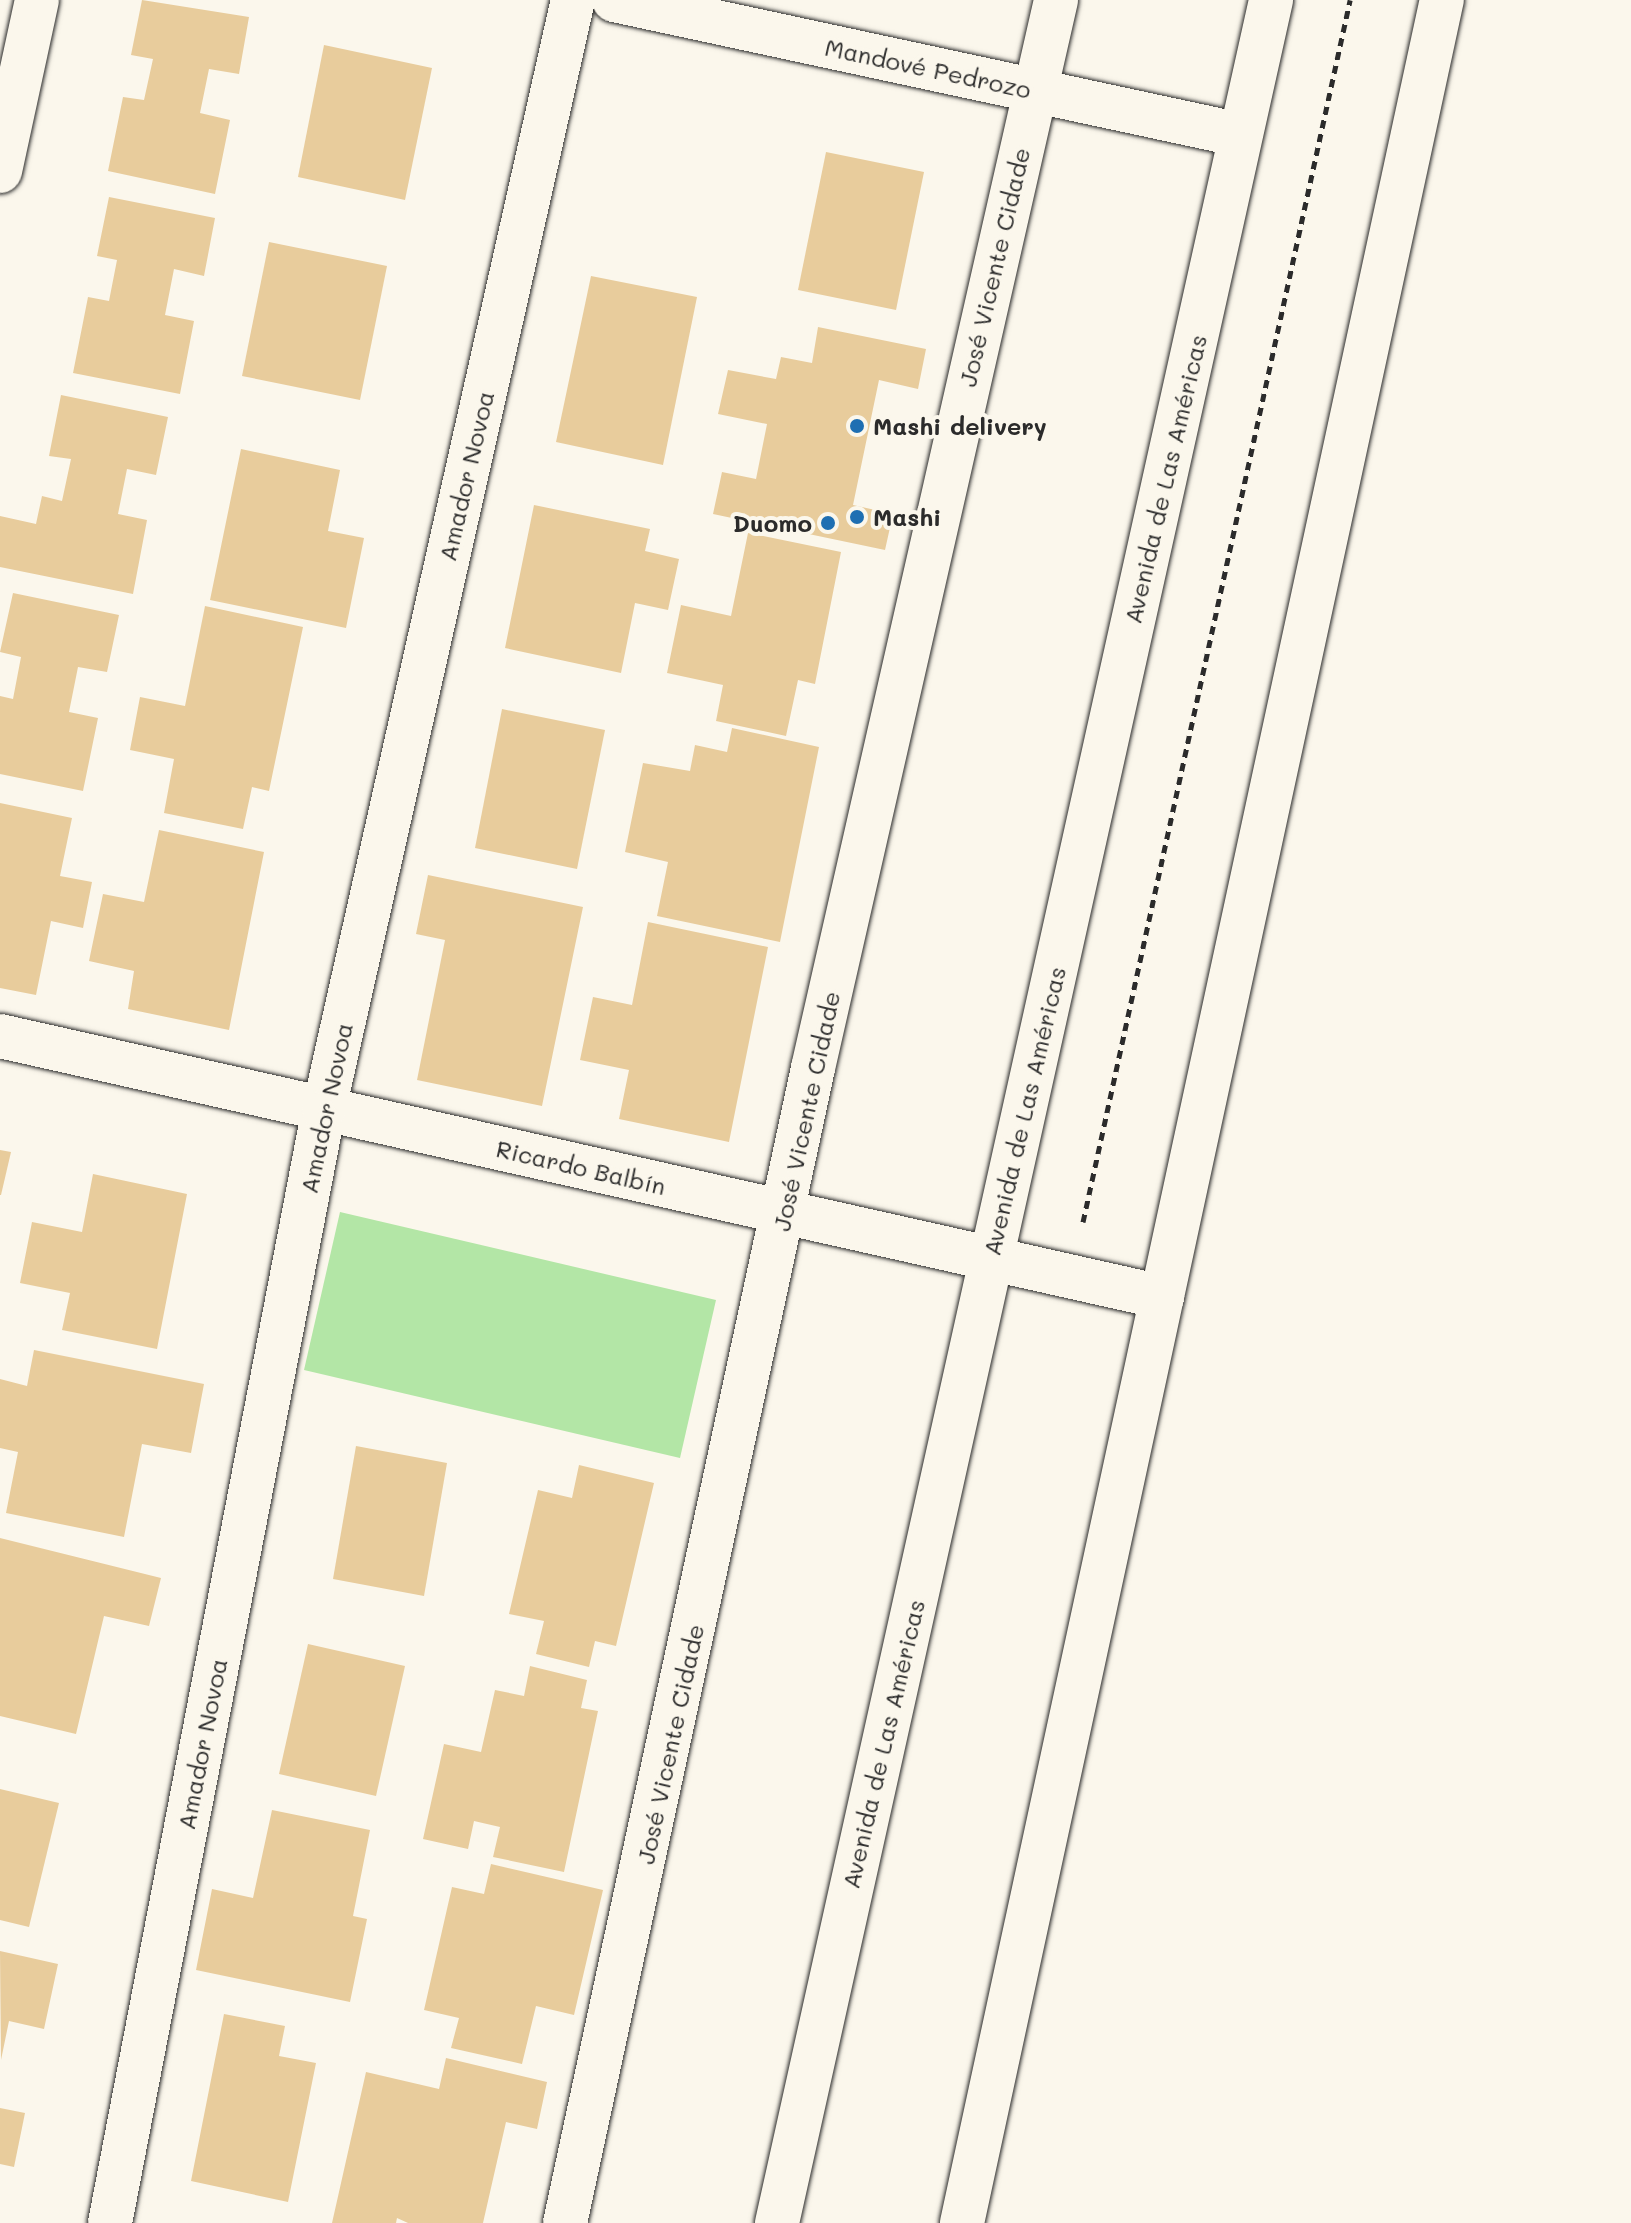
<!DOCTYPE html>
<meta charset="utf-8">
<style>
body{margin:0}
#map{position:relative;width:1631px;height:2223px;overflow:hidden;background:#fbf7ec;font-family:Mali,sans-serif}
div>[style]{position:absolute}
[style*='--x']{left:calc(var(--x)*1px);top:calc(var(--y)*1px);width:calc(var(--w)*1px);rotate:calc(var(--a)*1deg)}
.green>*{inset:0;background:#b3e6a6}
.building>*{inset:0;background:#e8cc9c}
.path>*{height:5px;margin-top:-2.5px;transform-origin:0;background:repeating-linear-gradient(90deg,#2b2b2b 0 8px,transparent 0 14px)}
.roads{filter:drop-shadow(0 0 2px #2b2b2b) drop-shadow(0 0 2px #2b2b2b)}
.minor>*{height:44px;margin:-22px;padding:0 22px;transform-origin:22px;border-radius:22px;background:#fbf7ec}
.secondary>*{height:44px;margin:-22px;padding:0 22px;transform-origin:22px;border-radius:22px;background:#fbf7ec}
.dots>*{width:22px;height:22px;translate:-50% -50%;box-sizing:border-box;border:4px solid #fbf7ec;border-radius:50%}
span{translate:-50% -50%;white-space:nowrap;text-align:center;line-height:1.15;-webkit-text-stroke:8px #fbf7ec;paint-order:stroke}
.street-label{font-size:24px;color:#2b2b2b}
.poi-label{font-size:24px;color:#2b2b2b;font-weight:700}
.left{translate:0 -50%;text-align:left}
.right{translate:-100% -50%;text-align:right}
</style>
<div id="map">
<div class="green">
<i style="clip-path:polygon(340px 1212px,716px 1300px,680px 1458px,304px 1370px)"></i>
</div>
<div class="building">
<i style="clip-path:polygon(142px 0,249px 17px,239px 74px,209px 69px,200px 113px,230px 120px,215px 194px,108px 171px,123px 97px,144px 100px,153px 59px,131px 55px)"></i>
<i style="clip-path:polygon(324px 45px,432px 68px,405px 200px,298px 177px)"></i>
<i style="clip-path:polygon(826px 152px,924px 172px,896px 310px,798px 290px)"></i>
<i style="clip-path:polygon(109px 197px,215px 218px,204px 276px,174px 269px,165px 315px,194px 321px,180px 394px,73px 373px,88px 297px,109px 301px,117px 260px,97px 256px)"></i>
<i style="clip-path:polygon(269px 242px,387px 266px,360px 400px,242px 376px)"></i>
<i style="clip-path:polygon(591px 276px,697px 297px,663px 465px,556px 442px)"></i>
<i style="clip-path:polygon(818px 327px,926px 349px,918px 389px,879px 380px,853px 505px,893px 514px,885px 550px,713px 514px,722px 472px,756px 479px,767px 424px,718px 414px,728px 370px,776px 379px,781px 357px,812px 363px)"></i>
<i style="clip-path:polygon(61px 395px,168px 417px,156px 475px,127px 469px,118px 514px,147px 520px,133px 594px,0 567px,0 516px,36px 524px,42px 496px,62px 501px,71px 459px,49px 456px)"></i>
<i style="clip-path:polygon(241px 449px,340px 470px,328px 531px,364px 538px,346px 628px,210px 600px)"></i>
<i style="clip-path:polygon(534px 505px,650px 529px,645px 551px,679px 559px,668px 610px,635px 603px,621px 673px,505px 648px)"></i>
<i style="clip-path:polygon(748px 533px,841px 552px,815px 684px,798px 680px,786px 736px,716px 721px,723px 685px,667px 673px,681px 605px,731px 616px)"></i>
<i style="clip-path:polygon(13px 593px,119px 615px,107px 672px,78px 667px,69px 712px,98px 718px,83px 791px,0 774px,0 696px,13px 699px,21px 657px,0 652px)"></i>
<i style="clip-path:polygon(205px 606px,303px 627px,269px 791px,252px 787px,243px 829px,164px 813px,174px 759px,130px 750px,140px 697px,185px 706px)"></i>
<i style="clip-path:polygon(502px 709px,605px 730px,577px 869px,475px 848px)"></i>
<i style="clip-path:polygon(732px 728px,819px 747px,780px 942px,657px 916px,668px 862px,625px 852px,643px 763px,690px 771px,695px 745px,727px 752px)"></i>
<i style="clip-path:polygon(0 803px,72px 818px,60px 876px,92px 882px,83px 928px,51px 921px,36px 995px,0 988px)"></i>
<i style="clip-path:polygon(159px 830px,264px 852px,229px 1030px,128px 1009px,134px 971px,89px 961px,103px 894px,144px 902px)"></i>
<i style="clip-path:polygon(428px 875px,583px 907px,542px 1106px,417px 1080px,445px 940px,416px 934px)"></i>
<i style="clip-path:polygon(648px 922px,768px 947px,729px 1142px,619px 1119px,629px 1070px,580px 1060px,593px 997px,632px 1005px)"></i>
<i style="clip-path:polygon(0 1150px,11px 1152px,1px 1195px,0 1195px)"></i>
<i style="clip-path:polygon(93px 1174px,187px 1194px,157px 1349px,62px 1330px,70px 1293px,20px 1283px,32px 1222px,82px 1232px)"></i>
<i style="clip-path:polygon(34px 1350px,204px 1384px,191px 1453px,142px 1444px,124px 1537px,6px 1513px,18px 1452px,0 1448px,0 1379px,27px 1386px)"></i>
<i style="clip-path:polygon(356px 1446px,447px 1463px,424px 1596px,333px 1579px)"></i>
<i style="clip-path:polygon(579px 1465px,654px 1483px,616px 1646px,595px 1641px,589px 1667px,536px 1654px,544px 1621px,509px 1614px,538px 1490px,572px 1498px)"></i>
<i style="clip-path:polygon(0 1538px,161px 1578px,149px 1626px,104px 1616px,76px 1734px,0 1716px)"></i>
<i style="clip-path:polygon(308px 1644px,405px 1666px,376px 1796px,279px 1774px)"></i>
<i style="clip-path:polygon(530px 1666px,587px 1680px,581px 1708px,598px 1711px,564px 1872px,493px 1857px,500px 1827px,474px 1821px,468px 1849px,423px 1839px,444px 1744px,481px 1752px,495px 1690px,524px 1696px)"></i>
<i style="clip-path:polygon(0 1789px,59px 1803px,29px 1927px,0 1920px)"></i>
<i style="clip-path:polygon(272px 1810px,370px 1830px,353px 1916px,367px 1919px,350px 2002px,196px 1970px,212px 1889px,253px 1898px)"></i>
<i style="clip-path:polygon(491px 1864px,603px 1890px,574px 2015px,536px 2006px,522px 2064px,451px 2048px,459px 2018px,424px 2010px,452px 1887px,484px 1894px)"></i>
<i style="clip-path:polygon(0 1951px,58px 1964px,44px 2029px,9px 2021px,1px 2060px)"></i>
<i style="clip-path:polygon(224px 2014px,285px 2026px,279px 2056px,316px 2063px,288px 2202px,191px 2181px)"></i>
<i style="clip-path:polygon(446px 2058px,547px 2082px,537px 2129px,506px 2122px,483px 2223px,408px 2223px,397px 2218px,396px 2223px,332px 2223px,366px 2072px,439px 2089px)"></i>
<i style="clip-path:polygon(0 2108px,25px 2113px,14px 2167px,0 2164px)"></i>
</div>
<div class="path">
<i style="--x:1083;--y:1222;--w:1251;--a:-77.67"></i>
</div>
<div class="roads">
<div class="minor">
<i style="--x:614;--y:0;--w:641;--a:12.15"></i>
<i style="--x:0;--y:171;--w:175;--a:-77.8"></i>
<i style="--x:0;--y:1036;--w:1191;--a:12.66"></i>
<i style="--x:110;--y:2223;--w:1134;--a:-79.13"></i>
<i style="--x:324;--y:1109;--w:1137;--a:-77.35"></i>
<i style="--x:565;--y:2223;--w:1181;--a:-77.88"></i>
<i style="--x:813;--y:1068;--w:1095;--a:-77.18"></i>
</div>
<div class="secondary">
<i style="--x:777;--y:2223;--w:2277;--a:-77.47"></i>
<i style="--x:962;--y:2223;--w:2274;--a:-77.82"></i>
</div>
</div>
<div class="dots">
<i style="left:857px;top:426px;background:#1f6fb2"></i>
<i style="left:857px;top:517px;background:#1f6fb2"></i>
<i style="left:828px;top:523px;background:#1f6fb2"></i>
</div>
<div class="street-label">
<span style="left:928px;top:68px;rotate:12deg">Mandové Pedrozo</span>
<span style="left:994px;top:267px;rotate:-77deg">José Vicente Cidade</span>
<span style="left:466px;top:476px;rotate:-77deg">Amador Novoa</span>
<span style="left:1165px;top:479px;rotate:-77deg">Avenida de Las Américas</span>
<span style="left:326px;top:1108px;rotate:-78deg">Amador Novoa</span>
<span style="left:806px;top:1111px;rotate:-78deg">José Vicente Cidade</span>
<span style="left:1024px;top:1111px;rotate:-77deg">Avenida de Las Américas</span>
<span style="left:581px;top:1167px;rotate:13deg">Ricardo Balbín</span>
<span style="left:202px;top:1744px;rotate:-79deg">Amador Novoa</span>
<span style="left:670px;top:1744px;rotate:-78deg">José Vicente Cidade</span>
<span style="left:883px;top:1744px;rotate:-77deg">Avenida de Las Américas</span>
</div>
<div class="poi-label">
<span class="left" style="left:873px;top:426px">Mashi delivery</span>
<span class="left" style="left:873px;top:517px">Mashi</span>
<span class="right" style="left:812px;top:523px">Duomo</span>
</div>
</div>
